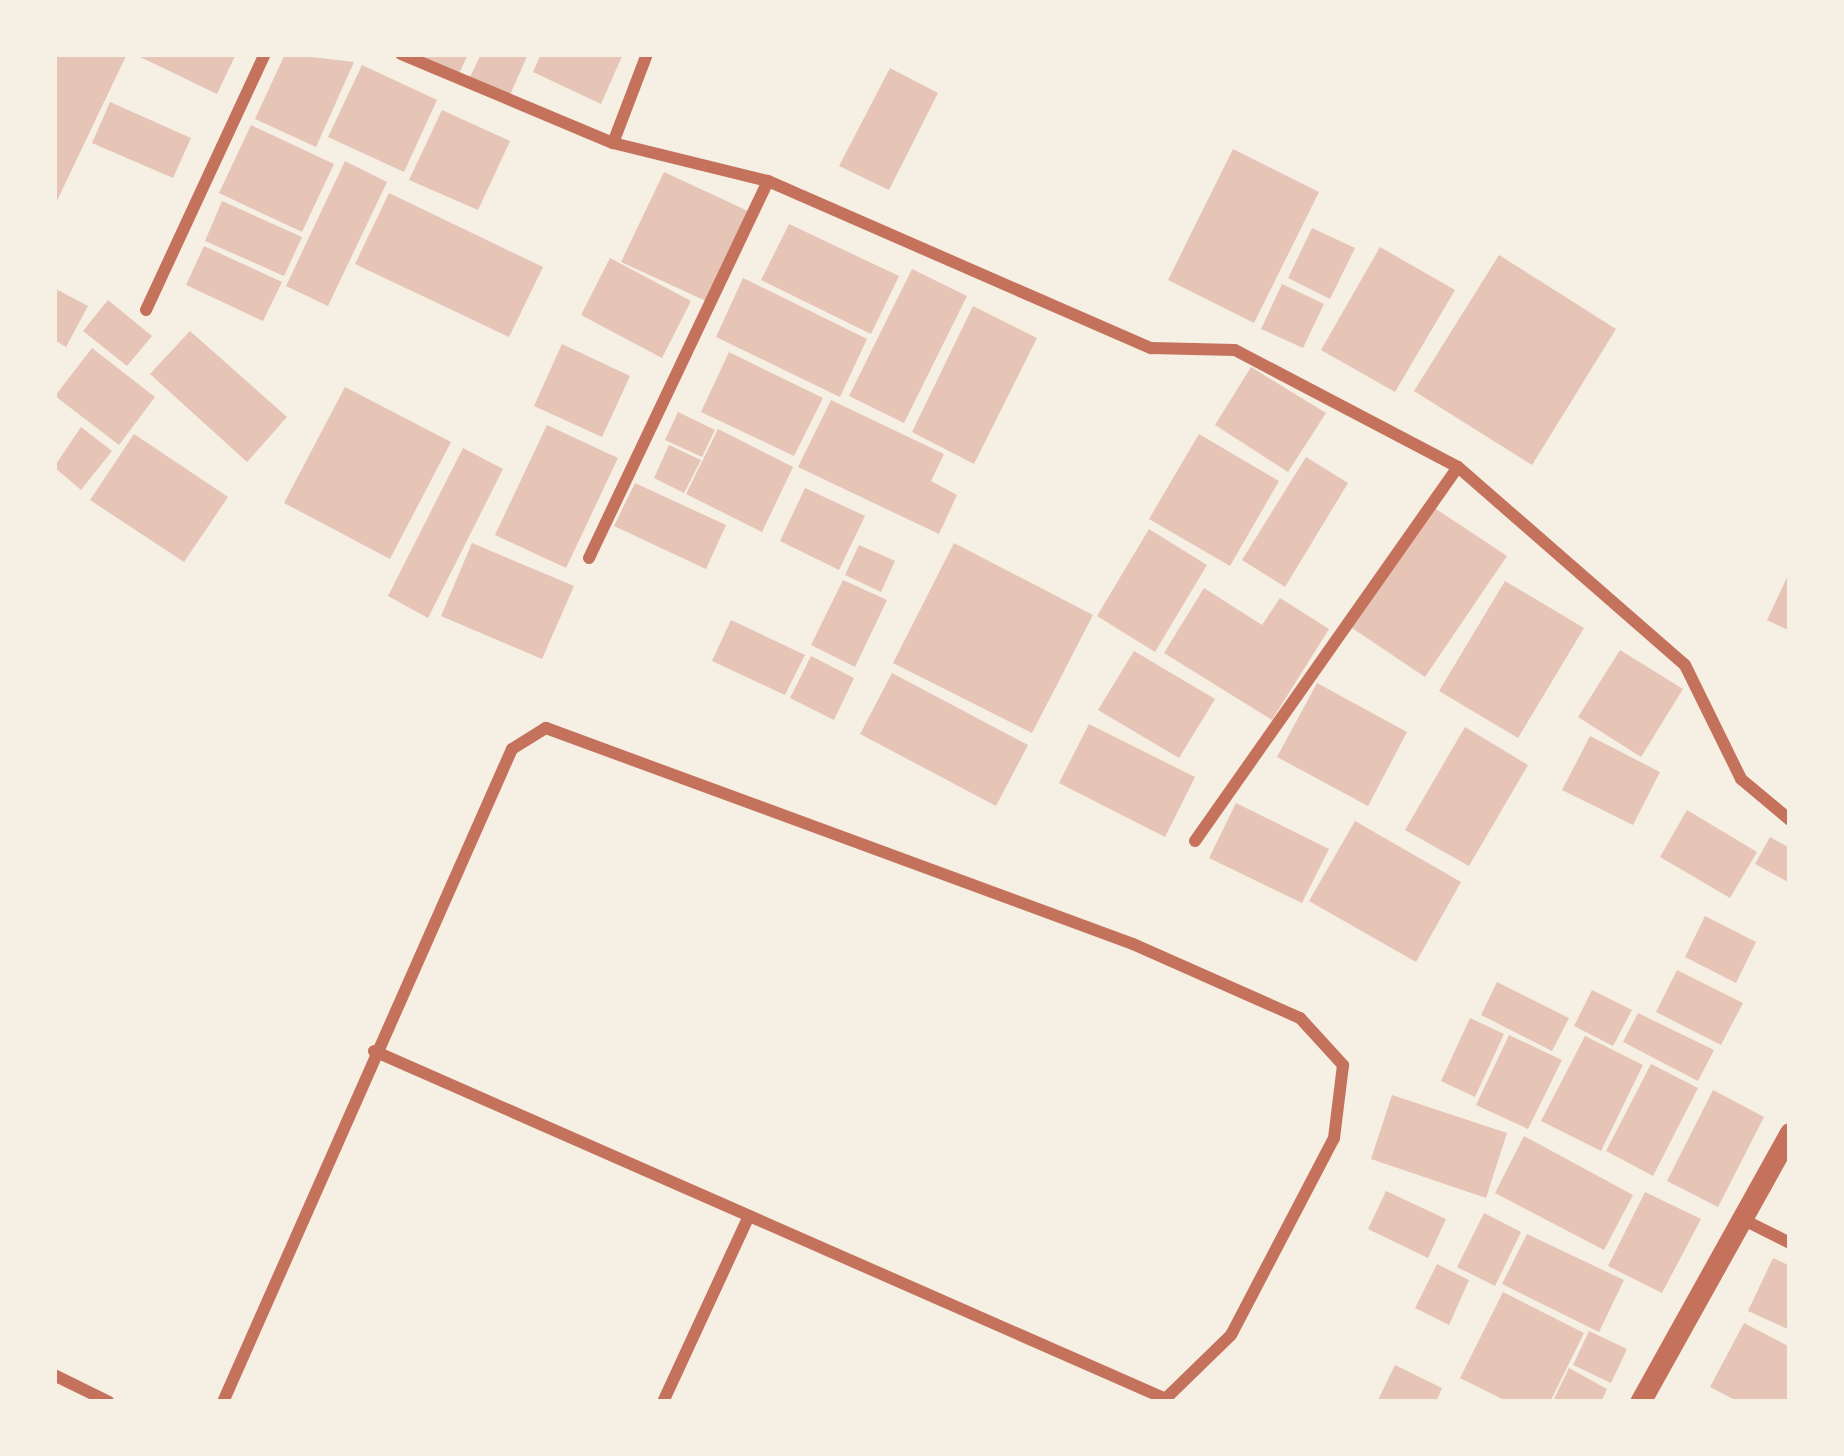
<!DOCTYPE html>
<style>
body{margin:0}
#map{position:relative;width:1844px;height:1456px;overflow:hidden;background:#f6efe4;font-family:"Crimson Pro",serif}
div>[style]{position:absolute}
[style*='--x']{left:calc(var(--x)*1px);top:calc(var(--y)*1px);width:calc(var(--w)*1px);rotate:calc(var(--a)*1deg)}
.building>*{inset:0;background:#e6c5b7}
.minor>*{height:12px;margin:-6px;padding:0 6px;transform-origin:6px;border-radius:6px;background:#c5725c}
.tertiary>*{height:21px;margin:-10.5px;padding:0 10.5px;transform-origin:10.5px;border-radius:10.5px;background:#c5725c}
span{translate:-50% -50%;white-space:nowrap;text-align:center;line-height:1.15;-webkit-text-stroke:12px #f6efe4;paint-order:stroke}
.frame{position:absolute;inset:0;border:57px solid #f6efe4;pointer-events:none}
</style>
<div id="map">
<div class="building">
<i style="clip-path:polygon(54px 54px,127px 54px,54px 207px)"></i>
<i style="clip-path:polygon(134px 54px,236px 54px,217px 94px)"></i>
<i style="clip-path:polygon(285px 54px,354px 62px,316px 147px,255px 119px)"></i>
<i style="clip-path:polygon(412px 54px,468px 54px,458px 76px)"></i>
<i style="clip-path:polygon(481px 54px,528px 54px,510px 95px,470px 77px)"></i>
<i style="clip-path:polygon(541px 54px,623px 54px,601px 104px,533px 72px)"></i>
<i style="clip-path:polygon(362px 65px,437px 100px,404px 172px,328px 137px)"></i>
<i style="clip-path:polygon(890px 68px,938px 93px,889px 190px,839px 166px)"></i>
<i style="clip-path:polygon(110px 102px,191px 138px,173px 178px,92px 143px)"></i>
<i style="clip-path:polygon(442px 110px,510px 141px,478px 210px,409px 180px)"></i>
<i style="clip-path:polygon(251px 125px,334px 164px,302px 232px,219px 193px)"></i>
<i style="clip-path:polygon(1233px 149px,1319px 192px,1254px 323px,1168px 280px)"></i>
<i style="clip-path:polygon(345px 161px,387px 182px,328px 306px,286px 286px)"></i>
<i style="clip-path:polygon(664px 172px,748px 211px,706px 301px,621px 262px)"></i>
<i style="clip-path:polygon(389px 193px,543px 267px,509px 337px,355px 264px)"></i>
<i style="clip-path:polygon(222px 201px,302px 237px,284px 276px,205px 241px)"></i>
<i style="clip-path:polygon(789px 224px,899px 276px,871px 334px,761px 280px)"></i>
<i style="clip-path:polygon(1312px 228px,1355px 248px,1330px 299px,1288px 278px)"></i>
<i style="clip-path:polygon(204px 246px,282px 282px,263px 321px,186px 285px)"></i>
<i style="clip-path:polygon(1380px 247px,1455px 290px,1395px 392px,1321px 350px)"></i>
<i style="clip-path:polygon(1499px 255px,1616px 329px,1532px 465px,1414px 391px)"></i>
<i style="clip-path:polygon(610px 258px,691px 301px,662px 358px,581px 315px)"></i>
<i style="clip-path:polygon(912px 269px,967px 296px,904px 423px,849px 396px)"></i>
<i style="clip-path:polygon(743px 278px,867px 339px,840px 397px,716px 337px)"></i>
<i style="clip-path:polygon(1282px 284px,1324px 304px,1303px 348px,1261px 329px)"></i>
<i style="clip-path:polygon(54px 288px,88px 306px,66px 347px,54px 340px)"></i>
<i style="clip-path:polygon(108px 300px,152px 336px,127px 366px,83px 331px)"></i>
<i style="clip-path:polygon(973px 306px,1037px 338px,974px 464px,912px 432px)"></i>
<i style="clip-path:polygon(190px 331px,287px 417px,247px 462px,150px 374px)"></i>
<i style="clip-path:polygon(562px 344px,630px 376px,602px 437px,534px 406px)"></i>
<i style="clip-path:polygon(92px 348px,155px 397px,119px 445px,55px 396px)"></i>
<i style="clip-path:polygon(729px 352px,823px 398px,794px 456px,701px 412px)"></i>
<i style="clip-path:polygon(1251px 367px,1326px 413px,1288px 472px,1215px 425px)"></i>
<i style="clip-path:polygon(345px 387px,451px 442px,390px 559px,284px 503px)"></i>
<i style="clip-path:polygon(831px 400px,944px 454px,931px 481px,957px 495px,939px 534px,798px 467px)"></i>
<i style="clip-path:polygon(678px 412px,715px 430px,702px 457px,665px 440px)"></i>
<i style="clip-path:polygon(547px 425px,618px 458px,566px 568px,495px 535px)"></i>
<i style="clip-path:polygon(81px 427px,112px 451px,81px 490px,54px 467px)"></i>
<i style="clip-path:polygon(718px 429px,793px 467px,762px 532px,686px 494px)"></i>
<i style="clip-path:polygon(134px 434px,228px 497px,184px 562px,90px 500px)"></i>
<i style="clip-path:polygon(1199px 434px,1279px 481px,1230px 566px,1149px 519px)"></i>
<i style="clip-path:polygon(669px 445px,701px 460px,684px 493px,654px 478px)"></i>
<i style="clip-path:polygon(463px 448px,503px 469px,428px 618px,388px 596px)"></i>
<i style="clip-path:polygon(1306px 457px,1348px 483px,1285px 587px,1242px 560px)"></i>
<i style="clip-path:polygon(635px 483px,726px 525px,706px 569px,614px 526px)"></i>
<i style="clip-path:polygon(805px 488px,865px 516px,839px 570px,780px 541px)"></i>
<i style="clip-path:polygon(1433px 507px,1507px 556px,1425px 677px,1352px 628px)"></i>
<i style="clip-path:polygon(1149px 529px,1207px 565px,1155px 652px,1097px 616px)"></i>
<i style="clip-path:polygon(472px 543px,574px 586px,542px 659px,441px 616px)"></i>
<i style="clip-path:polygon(954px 543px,1093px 615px,1032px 733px,893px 663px)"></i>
<i style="clip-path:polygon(859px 545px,895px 561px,881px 592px,845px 575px)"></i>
<i style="clip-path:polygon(1790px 571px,1790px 631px,1767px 620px)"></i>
<i style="clip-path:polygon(843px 580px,887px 600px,855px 667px,811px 645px)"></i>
<i style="clip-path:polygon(1505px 581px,1584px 628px,1518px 738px,1439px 691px)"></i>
<i style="clip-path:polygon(1204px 588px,1262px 625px,1280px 598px,1329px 629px,1272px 720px,1164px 653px)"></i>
<i style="clip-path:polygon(731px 620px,805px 655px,785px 695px,712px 661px)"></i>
<i style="clip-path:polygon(1620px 650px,1683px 689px,1641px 757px,1578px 717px)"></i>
<i style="clip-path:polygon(1134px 651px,1215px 699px,1179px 758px,1098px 710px)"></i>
<i style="clip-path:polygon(811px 656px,854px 678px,834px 720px,790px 698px)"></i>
<i style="clip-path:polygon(892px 673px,1028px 745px,996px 806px,860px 734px)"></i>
<i style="clip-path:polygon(1317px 683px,1407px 732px,1368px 806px,1277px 757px)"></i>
<i style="clip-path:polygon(1089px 724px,1195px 777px,1165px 837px,1059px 783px)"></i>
<i style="clip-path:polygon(1465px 727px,1528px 765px,1469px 866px,1405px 830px)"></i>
<i style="clip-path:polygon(1590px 736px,1660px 772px,1633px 825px,1562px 790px)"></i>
<i style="clip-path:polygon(1236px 803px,1329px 849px,1302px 903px,1209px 858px)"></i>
<i style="clip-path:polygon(1687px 810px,1757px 852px,1730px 898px,1660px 857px)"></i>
<i style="clip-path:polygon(1355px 821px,1461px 882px,1416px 962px,1309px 901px)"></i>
<i style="clip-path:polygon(1770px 837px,1790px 848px,1790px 883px,1755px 864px)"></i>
<i style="clip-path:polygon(1705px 916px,1756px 942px,1736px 983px,1685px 957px)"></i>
<i style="clip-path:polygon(1677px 970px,1743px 1003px,1721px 1045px,1656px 1012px)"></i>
<i style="clip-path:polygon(1497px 982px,1569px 1018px,1552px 1051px,1481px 1015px)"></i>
<i style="clip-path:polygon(1592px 990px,1632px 1010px,1613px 1046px,1574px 1026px)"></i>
<i style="clip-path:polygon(1638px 1013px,1714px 1050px,1698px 1081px,1623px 1042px)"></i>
<i style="clip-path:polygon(1470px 1018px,1504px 1034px,1475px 1097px,1441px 1081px)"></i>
<i style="clip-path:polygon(1509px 1035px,1562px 1060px,1528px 1129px,1476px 1105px)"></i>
<i style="clip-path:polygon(1585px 1036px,1643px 1065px,1601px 1151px,1541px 1121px)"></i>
<i style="clip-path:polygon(1651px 1064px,1698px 1088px,1653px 1176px,1606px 1151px)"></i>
<i style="clip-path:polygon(1713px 1090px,1764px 1117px,1718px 1207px,1667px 1181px)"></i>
<i style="clip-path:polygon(1392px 1095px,1507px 1133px,1486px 1198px,1371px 1159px)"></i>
<i style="clip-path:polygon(1524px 1136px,1633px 1195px,1604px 1250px,1495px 1193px)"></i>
<i style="clip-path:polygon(1386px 1191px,1446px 1219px,1428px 1258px,1368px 1229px)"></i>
<i style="clip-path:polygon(1645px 1192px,1701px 1219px,1662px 1293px,1608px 1266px)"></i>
<i style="clip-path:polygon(1484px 1213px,1521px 1232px,1495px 1286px,1457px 1267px)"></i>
<i style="clip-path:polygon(1527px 1234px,1624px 1280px,1599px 1332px,1502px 1284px)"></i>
<i style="clip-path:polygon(1773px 1258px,1790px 1266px,1790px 1330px,1748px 1311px)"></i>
<i style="clip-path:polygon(1437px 1264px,1469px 1280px,1449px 1325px,1415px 1308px)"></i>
<i style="clip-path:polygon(1503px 1292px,1584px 1333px,1550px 1402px,1508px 1402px,1460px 1378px)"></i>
<i style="clip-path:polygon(1744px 1323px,1790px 1347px,1790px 1402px,1739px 1402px,1710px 1387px)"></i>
<i style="clip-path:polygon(1589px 1331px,1627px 1349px,1611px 1383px,1573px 1365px)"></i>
<i style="clip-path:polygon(1395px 1365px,1442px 1388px,1436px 1402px,1377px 1402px)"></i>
<i style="clip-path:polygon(1569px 1368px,1607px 1389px,1601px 1402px,1554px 1399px)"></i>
</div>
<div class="minor">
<i style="--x:401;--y:54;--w:230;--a:22.8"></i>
<i style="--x:613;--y:143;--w:160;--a:13.8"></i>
<i style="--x:768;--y:181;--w:418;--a:23.6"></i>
<i style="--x:1151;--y:348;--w:84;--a:1.4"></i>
<i style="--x:1235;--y:350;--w:252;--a:27.7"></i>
<i style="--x:1458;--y:467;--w:301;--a:41.1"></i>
<i style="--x:1685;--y:665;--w:127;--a:63.8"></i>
<i style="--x:1741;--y:779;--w:64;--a:39.9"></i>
<i style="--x:613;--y:143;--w:95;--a:-69.1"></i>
<i style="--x:146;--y:310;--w:282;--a:-65.1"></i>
<i style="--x:589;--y:558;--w:417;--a:-64.6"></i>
<i style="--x:1195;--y:841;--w:457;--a:-54.9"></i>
<i style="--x:374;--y:1051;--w:865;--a:23.72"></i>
<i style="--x:1742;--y:1219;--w:54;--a:26.6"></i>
<i style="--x:54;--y:1375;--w:61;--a:26.1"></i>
<i style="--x:223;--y:1402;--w:714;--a:-66.13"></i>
<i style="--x:512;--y:749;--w:40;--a:-32"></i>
<i style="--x:546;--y:728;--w:625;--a:20.2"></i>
<i style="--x:1133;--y:944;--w:183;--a:23.9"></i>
<i style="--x:1300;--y:1018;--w:64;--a:47.5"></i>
<i style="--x:1343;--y:1065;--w:74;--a:97"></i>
<i style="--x:1334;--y:1138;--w:222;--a:117.6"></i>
<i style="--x:1231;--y:1335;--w:96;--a:135.8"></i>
<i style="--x:663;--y:1402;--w:198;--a:-65.2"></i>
</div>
<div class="tertiary">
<i style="--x:1640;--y:1402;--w:308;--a:-60.9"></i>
</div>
<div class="frame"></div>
</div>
